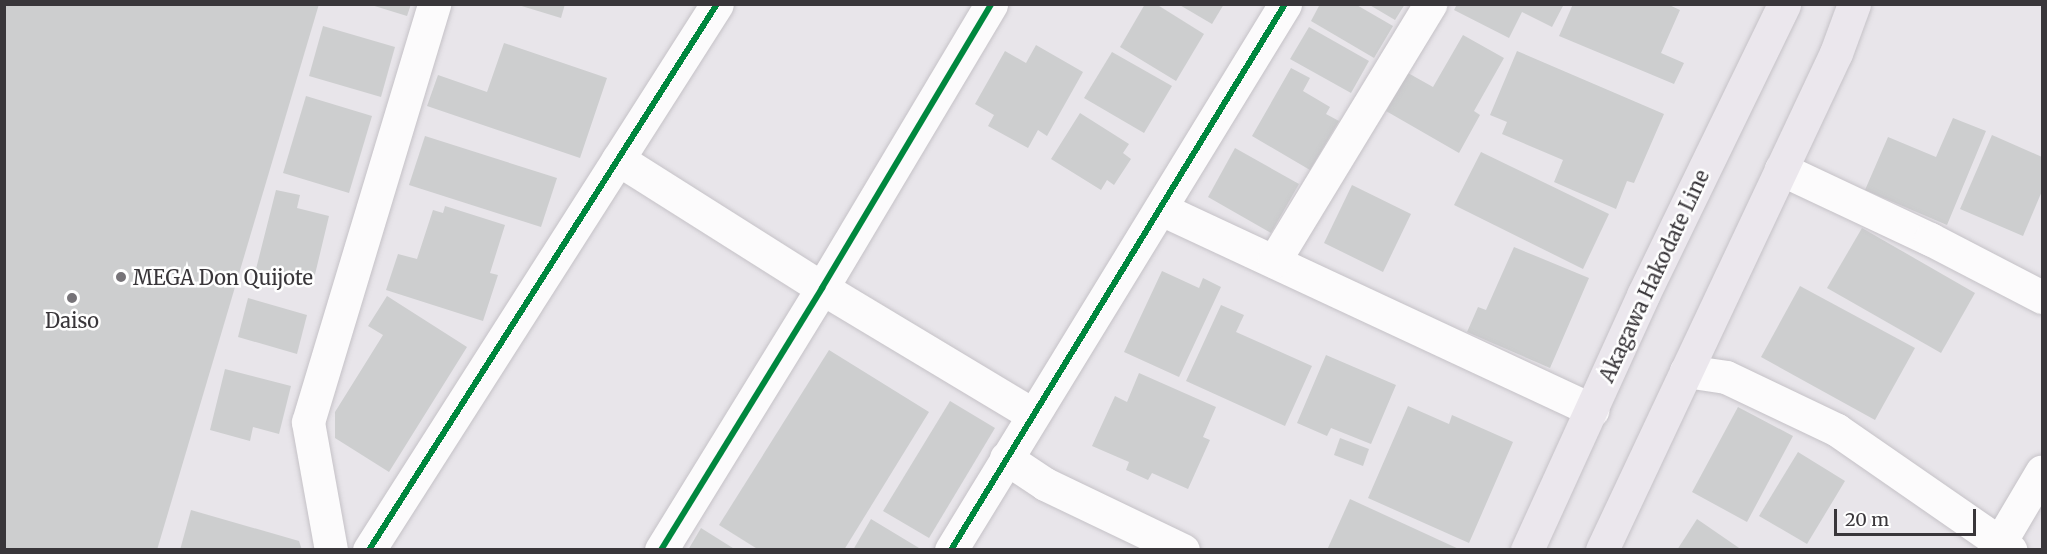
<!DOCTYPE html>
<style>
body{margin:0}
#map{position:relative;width:2047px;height:554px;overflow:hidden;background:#e8e5ea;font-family:Merriweather,serif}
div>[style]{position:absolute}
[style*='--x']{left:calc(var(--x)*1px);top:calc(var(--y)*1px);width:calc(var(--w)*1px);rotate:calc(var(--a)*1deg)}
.building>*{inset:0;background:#cdcecf}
.roads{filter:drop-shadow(0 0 2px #c5c2c7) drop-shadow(0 0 2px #c5c2c7)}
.minor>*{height:33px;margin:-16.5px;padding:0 16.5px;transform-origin:16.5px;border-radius:16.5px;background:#fcfbfc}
.major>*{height:33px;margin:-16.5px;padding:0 16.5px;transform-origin:16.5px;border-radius:16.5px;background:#ebe7ed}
.cycleway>*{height:6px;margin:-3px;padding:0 3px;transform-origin:3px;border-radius:3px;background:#00873e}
.dots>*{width:16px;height:16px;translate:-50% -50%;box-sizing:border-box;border:3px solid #fff;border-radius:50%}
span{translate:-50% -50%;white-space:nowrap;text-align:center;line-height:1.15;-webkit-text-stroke:5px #fff;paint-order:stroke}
.street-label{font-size:20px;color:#39363a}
.poi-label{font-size:20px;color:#39363a}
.left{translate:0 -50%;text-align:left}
.frame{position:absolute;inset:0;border:6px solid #39363a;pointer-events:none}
.scale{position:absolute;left:1834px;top:509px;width:142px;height:27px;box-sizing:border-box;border:3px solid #39363a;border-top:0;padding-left:8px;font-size:18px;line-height:21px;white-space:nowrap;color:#39363a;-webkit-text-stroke:4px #fff;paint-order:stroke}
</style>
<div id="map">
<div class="building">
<i style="clip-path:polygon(4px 4px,319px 4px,157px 550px,4px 550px)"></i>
<i style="clip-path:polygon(368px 4px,411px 4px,407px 16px)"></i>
<i style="clip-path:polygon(515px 4px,565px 4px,561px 18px)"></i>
<i style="clip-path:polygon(1145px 4px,1156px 4px,1204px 34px,1176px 81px,1120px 47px)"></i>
<i style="clip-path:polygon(1178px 4px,1224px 4px,1212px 24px)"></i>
<i style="clip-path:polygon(1320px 4px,1355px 4px,1393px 26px,1374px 58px,1311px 21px)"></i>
<i style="clip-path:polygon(1368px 4px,1405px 4px,1395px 20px)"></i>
<i style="clip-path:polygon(1457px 4px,1564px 4px,1552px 27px,1522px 12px,1509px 38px,1454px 10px)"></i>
<i style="clip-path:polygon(1573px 4px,1667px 4px,1680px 10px,1661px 53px,1684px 63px,1674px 84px,1559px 36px)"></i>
<i style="clip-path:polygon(323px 26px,395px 47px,381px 97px,309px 76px)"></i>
<i style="clip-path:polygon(1309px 27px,1369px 61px,1351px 93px,1290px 59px)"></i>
<i style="clip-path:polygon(1463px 35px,1504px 58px,1474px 111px,1480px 115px,1459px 153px,1386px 111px,1408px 73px,1433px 87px)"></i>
<i style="clip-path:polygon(504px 43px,607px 78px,580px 158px,427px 106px,438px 75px,487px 92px)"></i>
<i style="clip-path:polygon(1036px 45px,1083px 72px,1047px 136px,1038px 130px,1028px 148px,988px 126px,994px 115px,975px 104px,1005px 51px,1026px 63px)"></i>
<i style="clip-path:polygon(1517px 51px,1664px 114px,1634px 183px,1627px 181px,1616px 209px,1554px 182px,1563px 160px,1502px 134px,1507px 122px,1490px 115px)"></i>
<i style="clip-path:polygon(1112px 52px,1172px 86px,1144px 133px,1084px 98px)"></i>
<i style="clip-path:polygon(1291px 68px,1310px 78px,1303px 91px,1330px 107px,1326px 114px,1339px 121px,1310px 170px,1252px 136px)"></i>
<i style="clip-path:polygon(306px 96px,372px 116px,349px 193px,283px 173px)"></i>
<i style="clip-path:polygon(1080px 113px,1129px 144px,1123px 153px,1131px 159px,1114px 185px,1107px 180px,1101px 190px,1051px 159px)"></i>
<i style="clip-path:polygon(1953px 118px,1986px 131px,1947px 225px,1865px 190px,1888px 137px,1936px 157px)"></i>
<i style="clip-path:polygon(1992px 135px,2042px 157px,2042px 191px,2023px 236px,1960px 209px)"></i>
<i style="clip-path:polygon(425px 136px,557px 178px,541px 227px,409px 185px)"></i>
<i style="clip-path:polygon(1235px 148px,1299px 184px,1271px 233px,1208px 197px)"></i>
<i style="clip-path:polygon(1481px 152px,1609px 214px,1583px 269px,1454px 205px)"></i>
<i style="clip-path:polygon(1352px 185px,1411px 214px,1383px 272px,1324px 243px)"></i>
<i style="clip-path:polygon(276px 190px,300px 195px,297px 208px,329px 216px,312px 287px,255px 273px)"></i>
<i style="clip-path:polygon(445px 206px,505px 225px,490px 273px,498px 275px,483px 321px,386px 290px,398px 254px,417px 259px,433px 210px,443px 213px)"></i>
<i style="clip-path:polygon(1862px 228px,1975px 293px,1941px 353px,1827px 288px)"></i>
<i style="clip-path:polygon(1514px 247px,1589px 278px,1550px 368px,1467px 332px,1478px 307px,1486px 310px)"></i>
<i style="clip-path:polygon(1162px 271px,1199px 288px,1203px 278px,1221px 287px,1179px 377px,1124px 352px)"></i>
<i style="clip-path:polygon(1800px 286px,1915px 348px,1875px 420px,1761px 357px)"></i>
<i style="clip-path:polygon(387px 296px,467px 347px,389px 472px,335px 438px,335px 412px,383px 335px,368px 326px)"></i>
<i style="clip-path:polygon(248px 298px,307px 315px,297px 354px,238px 337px)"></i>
<i style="clip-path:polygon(1221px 305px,1244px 315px,1236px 332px,1312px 366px,1285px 426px,1186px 381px)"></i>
<i style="clip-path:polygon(829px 350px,929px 412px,844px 550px,759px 550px,719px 525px)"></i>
<i style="clip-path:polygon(1326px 355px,1396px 385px,1371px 444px,1331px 428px,1327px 436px,1297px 423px)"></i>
<i style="clip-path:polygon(225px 369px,291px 386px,279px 434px,253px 427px,250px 441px,210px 430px)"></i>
<i style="clip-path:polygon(1139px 373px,1216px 407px,1203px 437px,1210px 440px,1188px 489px,1152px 473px,1148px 480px,1126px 470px,1129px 462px,1092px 446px,1115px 396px,1127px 402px)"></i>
<i style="clip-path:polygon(950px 401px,995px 428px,929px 538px,883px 511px)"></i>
<i style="clip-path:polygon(1408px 406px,1449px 424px,1452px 415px,1513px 442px,1469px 543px,1368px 498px)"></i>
<i style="clip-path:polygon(1738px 407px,1793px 436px,1747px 522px,1692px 492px)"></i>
<i style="clip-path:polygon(1340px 438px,1369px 449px,1363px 466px,1334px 455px)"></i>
<i style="clip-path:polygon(1798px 452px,1845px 481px,1807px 544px,1759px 516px)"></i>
<i style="clip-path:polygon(1350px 499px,1461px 550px,1327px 550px)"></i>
<i style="clip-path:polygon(191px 510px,299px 541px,302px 550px,180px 550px)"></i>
<i style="clip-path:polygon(871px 519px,919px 548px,918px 550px,853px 550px)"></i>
<i style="clip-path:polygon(1697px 519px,1742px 550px,1677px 550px)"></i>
<i style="clip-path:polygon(701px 528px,736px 550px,688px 550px)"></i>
</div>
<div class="roads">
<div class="minor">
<i style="--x:618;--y:159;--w:241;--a:32.3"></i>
<i style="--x:822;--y:288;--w:245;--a:31"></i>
<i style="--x:1781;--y:169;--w:165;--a:25.2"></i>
<i style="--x:1930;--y:239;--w:126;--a:27.4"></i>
<i style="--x:1161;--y:209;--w:476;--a:25"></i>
<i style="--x:1274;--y:261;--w:301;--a:-58.7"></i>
<i style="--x:1686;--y:371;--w:40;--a:8.5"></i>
<i style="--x:1726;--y:377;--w:123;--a:25.5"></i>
<i style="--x:1837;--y:430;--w:211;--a:34.7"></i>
<i style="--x:1006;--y:458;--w:47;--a:33.7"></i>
<i style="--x:1045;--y:484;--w:153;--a:25.6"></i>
<i style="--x:2000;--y:542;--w:82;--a:-59.4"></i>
<i style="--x:331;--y:550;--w:130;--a:-100.2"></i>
<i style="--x:308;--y:422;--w:437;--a:-73.2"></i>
<i style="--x:369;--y:550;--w:647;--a:-57.49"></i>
<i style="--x:661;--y:550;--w:308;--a:-58.4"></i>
<i style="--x:822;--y:288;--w:330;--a:-59.2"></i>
<i style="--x:951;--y:550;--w:640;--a:-58.54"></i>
</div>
<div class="major">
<i style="--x:1527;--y:550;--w:280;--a:-65.5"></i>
<i style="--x:1643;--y:295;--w:323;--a:-64.1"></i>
<i style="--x:1602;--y:550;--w:549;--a:-64.79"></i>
<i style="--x:1836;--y:53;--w:52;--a:-69.8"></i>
</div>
</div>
<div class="cycleway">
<i style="--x:369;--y:550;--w:647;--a:-57.49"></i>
<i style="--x:661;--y:550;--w:308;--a:-58.4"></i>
<i style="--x:822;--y:288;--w:330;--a:-59.2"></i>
<i style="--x:951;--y:550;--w:640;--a:-58.54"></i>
</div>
<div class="dots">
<i style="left:121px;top:277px;background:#767378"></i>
<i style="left:72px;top:298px;background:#767378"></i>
</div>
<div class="street-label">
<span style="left:1654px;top:276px;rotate:-65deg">Akagawa Hakodate Line</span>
</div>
<div class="poi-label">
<span class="left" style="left:133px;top:277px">MEGA Don Quijote</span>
<span style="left:72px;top:320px">Daiso</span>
</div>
<div class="frame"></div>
<div class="scale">20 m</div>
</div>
